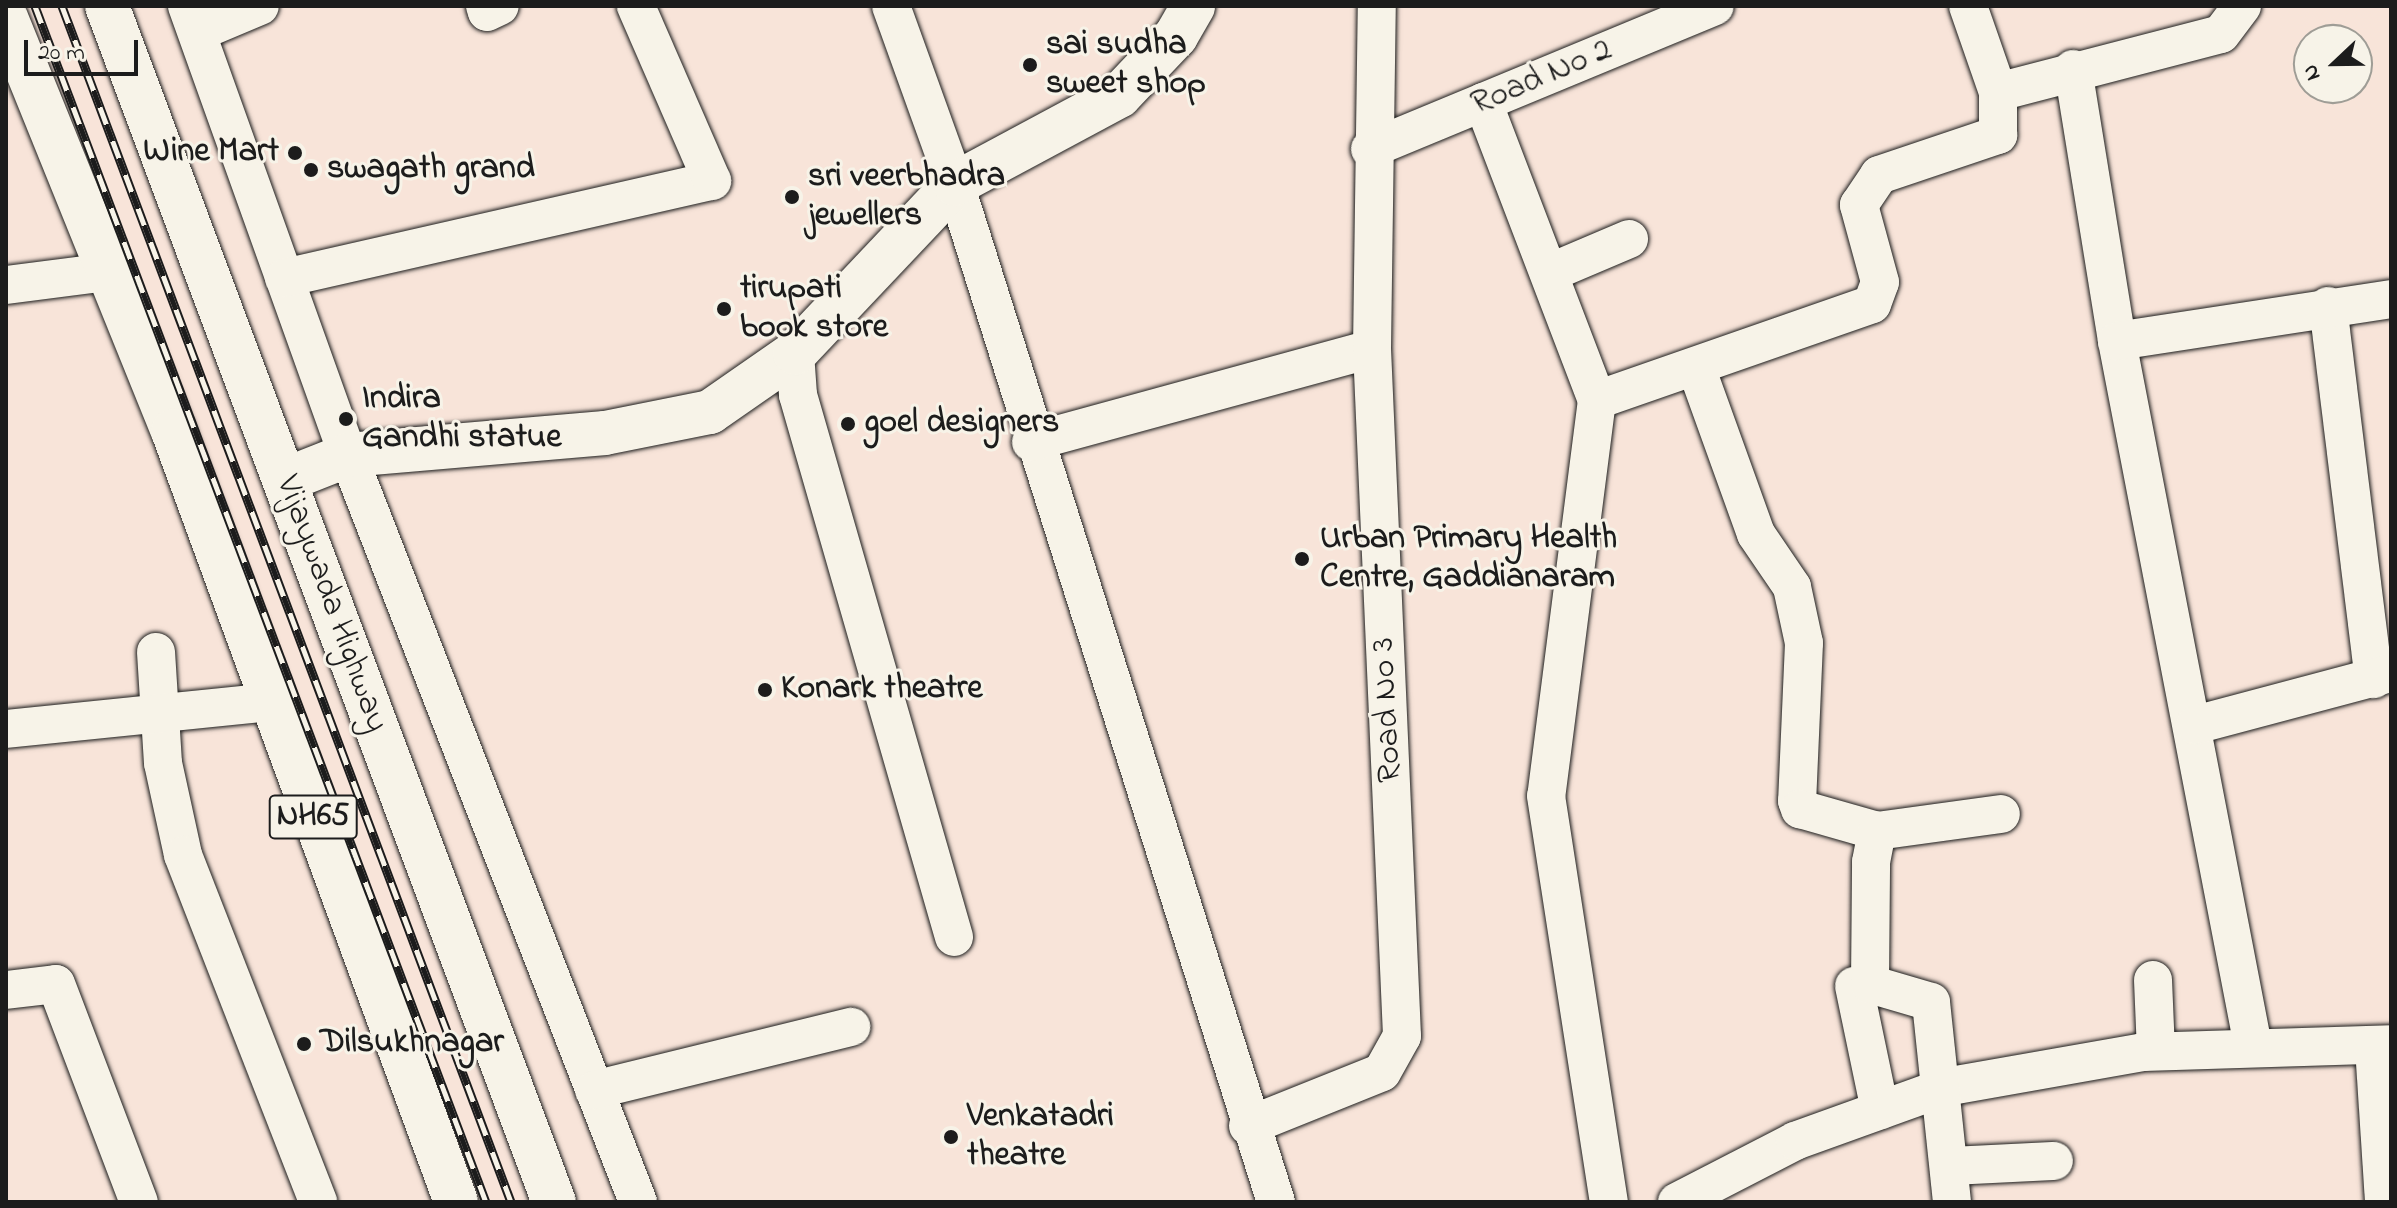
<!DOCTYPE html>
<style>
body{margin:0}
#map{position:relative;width:2397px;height:1208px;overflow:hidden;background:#f8e4d9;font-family:"Indie Flower",sans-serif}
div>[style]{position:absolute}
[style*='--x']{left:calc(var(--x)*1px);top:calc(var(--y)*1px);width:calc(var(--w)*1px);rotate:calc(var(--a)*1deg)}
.roads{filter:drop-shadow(0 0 2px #1c1c1c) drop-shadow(0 0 2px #1c1c1c)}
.minor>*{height:38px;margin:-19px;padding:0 19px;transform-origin:19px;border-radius:19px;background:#f7f3e8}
.tertiary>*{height:44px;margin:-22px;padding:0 22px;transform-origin:22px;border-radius:22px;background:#f7f3e8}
.trunk>*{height:44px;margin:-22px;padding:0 22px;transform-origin:22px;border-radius:22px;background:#f7f3e8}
.rail>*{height:9px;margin-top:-4.5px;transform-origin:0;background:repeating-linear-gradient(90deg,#f7f3e8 0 18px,#1c1c1c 0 36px);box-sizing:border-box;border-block:2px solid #1c1c1c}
.dots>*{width:22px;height:22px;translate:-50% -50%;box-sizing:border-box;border:4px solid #f7f3e8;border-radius:50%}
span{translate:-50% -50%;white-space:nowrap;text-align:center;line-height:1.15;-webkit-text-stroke:6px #f7f3e8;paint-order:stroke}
.shield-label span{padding:2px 6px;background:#f7f3e8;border:2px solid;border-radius:6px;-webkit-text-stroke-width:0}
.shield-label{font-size:32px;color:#1c1c1c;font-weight:700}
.poi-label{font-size:34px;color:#1c1c1c;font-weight:700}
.left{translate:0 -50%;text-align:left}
.right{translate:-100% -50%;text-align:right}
.street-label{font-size:34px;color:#1c1c1c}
.frame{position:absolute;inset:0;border:8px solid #1c1c1c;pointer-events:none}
.north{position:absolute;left:2293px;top:24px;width:80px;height:80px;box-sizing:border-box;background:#f7f3e8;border:2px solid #9f9d96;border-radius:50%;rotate:248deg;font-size:22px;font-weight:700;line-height:32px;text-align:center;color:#1c1c1c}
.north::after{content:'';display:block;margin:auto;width:28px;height:36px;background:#1c1c1c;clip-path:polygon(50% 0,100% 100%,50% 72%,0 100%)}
.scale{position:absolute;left:24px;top:40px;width:114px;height:36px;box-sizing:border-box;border:4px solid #1c1c1c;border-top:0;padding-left:10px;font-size:24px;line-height:28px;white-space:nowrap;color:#1c1c1c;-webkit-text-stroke:6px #f7f3e8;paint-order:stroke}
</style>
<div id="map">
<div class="roads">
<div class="minor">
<i style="--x:187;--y:6;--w:477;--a:70.3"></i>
<i style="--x:348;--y:455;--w:801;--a:68.78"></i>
<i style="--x:485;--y:6;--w:6;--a:72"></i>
<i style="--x:487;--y:12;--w:14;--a:-25"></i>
<i style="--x:891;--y:6;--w:189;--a:70.2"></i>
<i style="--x:955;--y:184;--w:1067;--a:72.5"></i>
<i style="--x:1968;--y:6;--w:91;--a:70.8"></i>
<i style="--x:198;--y:32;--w:67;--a:-22.8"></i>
<i style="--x:2073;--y:69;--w:276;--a:80.8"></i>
<i style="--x:2117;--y:341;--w:718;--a:79.08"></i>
<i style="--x:1483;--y:102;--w:319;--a:69.1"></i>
<i style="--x:1597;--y:400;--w:399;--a:97.3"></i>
<i style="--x:1546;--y:796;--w:411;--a:81.2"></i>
<i style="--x:1370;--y:149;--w:373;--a:-22.5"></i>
<i style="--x:1549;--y:273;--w:87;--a:-23"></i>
<i style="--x:284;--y:278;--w:439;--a:-12.8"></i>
<i style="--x:712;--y:181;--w:191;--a:-113.5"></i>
<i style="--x:6;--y:285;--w:103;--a:-7.3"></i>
<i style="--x:2328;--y:306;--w:376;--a:83"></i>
<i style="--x:2117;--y:341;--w:277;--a:-8.7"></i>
<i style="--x:795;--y:353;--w:42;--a:85.9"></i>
<i style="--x:798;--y:395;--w:564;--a:73.94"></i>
<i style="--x:1697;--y:370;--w:174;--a:70.2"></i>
<i style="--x:1756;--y:534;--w:64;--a:55.8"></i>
<i style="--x:1792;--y:587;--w:57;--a:77.9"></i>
<i style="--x:1804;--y:643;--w:158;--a:92.5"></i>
<i style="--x:1797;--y:801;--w:9;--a:69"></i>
<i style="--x:1800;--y:809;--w:80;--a:15.9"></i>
<i style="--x:1597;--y:400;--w:291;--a:-19.2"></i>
<i style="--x:1872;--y:304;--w:23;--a:-70"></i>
<i style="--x:1880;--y:282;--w:80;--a:-105.3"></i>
<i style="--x:1859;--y:205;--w:36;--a:-56"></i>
<i style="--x:1879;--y:175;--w:126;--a:-18.6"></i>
<i style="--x:1998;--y:135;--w:43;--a:-90"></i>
<i style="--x:1998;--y:92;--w:230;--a:-14.6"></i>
<i style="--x:2221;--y:34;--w:35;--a:-53"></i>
<i style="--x:1031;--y:442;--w:353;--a:-15.3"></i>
<i style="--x:156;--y:652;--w:111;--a:86.4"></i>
<i style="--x:163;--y:763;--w:94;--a:77.7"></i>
<i style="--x:183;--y:855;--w:372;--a:68.7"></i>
<i style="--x:2195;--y:725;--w:203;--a:-14.9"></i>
<i style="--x:6;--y:729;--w:266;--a:-5.8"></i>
<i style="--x:2153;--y:980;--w:71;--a:87.6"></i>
<i style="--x:1854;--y:986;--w:127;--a:78.2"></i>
<i style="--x:6;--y:990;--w:50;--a:-6.8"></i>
<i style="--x:56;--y:984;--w:233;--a:69.2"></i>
<i style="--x:2374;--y:1047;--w:155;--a:86.3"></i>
<i style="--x:594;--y:1090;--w:265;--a:-13.8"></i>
<i style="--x:1248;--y:1126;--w:144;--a:-21.9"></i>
<i style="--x:1382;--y:1072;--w:41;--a:-60.9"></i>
<i style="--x:1402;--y:1036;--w:688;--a:-92.5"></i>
<i style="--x:1372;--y:349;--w:343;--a:-89.2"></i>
<i style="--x:1950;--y:1166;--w:104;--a:-2.8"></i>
<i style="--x:1677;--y:1202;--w:133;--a:-27.3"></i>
<i style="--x:1795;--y:1141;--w:159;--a:-19.8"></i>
<i style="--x:1945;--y:1087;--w:201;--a:-10"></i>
<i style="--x:2143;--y:1052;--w:248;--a:-1.8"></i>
<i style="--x:1952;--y:1202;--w:201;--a:-96"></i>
<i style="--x:1931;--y:1002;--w:64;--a:-163.6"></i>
<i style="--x:1870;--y:984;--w:122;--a:-89.5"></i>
<i style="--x:1871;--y:862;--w:32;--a:-79"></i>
<i style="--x:1877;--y:831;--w:125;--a:-7.8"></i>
</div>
<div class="tertiary">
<i style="--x:285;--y:480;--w:68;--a:-21.6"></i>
<i style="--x:348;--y:455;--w:258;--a:-4.9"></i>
<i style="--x:605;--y:433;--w:107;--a:-11.3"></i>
<i style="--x:710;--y:412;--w:103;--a:-34.8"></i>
<i style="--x:795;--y:353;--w:233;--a:-46.6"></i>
<i style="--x:955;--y:184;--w:186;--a:-28.2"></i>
<i style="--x:1119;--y:96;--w:83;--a:-46.5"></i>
<i style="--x:1176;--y:36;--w:34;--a:-60"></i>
</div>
<div class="trunk">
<i style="--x:107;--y:6;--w:1277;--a:69.51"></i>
<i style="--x:6;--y:18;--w:445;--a:68"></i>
<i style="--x:173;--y:431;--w:821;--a:69.84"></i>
</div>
</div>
<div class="rail">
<i style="--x:35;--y:6;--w:1278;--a:69.34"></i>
<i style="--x:62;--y:6;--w:1278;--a:69.42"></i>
</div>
<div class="dots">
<i style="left:1030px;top:65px;background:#1c1c1c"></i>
<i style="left:295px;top:153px;background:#1c1c1c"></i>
<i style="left:311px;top:170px;background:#1c1c1c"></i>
<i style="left:792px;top:197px;background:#1c1c1c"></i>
<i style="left:724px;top:309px;background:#1c1c1c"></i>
<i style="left:346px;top:419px;background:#1c1c1c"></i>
<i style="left:848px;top:424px;background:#1c1c1c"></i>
<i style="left:1302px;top:559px;background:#1c1c1c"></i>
<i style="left:765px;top:690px;background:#1c1c1c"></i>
<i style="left:304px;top:1044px;background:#1c1c1c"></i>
<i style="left:951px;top:1137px;background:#1c1c1c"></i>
</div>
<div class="shield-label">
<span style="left:313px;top:817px">NH65</span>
</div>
<div class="poi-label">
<span class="left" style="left:1046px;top:65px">sai sudha<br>sweet shop</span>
<span class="right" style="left:279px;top:153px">Wine Mart</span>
<span class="left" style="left:327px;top:170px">swagath grand</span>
<span class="left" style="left:808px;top:197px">sri veerbhadra<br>jewellers</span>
<span class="left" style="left:740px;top:309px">tirupati<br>book store</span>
<span class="left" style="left:362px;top:419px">Indira<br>Gandhi statue</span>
<span class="left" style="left:864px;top:424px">goel designers</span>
<span class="left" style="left:1320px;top:559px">Urban Primary Health<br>Centre, Gaddianaram</span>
<span class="left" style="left:781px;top:690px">Konark theatre</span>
<span class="left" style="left:320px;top:1044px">Dilsukhnagar</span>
<span class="left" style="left:967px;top:1137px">Venkatadri<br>theatre</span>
</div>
<div class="street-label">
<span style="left:1542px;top:78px;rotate:-23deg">Road No 2</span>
<span style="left:331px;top:604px;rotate:70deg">Vijaywada Highway</span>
<span style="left:1388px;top:710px;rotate:-93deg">Road No 3</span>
</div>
<div class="frame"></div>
<div class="north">N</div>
<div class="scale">20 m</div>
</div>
